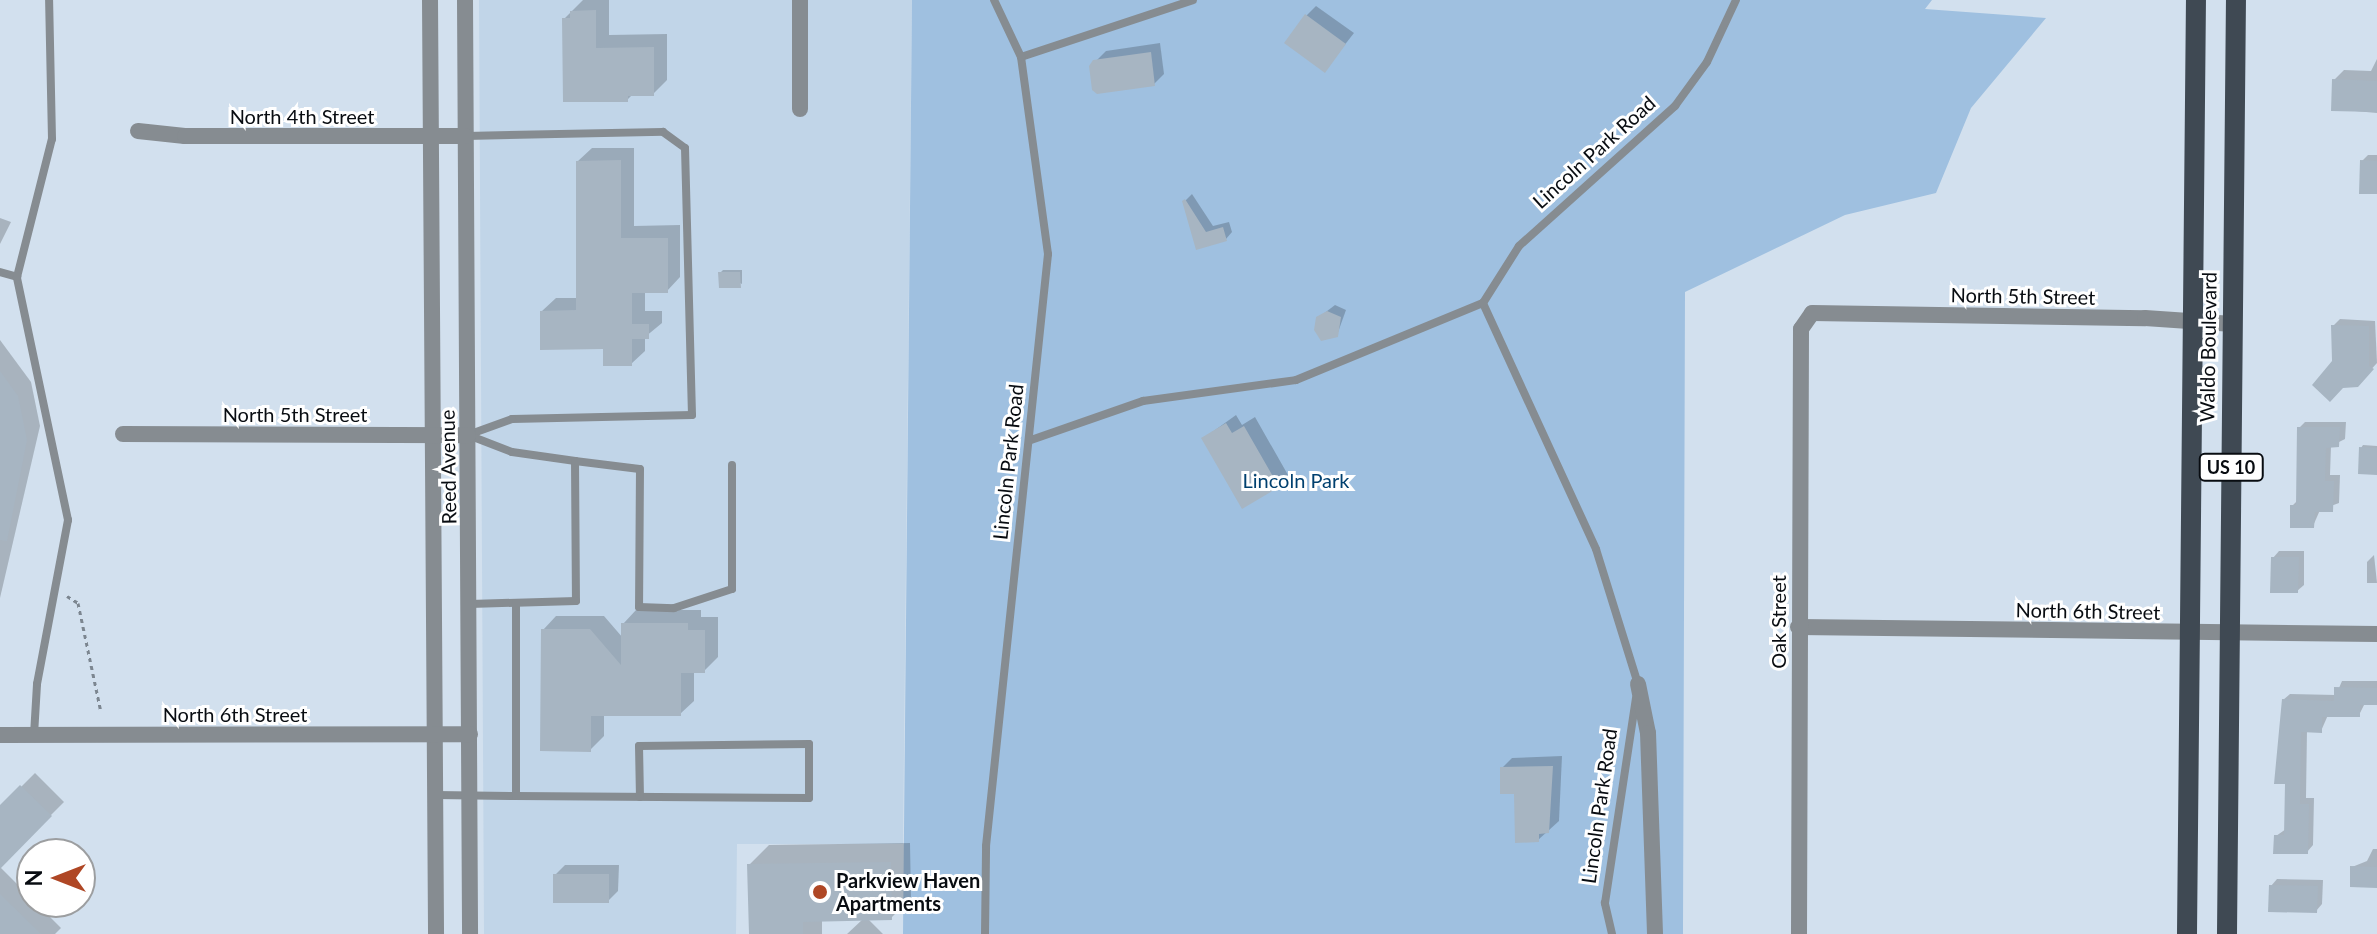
<!DOCTYPE html>
<style>
body{margin:0}
#map{position:relative;width:2377px;height:934px;overflow:hidden;background:#d2e0ee;font-family:Lato,sans-serif}
div>[style]{position:absolute}
[style*='--x']{left:calc(var(--x)*1px);top:calc(var(--y)*1px);width:calc(var(--w)*1px);rotate:calc(var(--a)*1deg)}
.built>*{inset:0;background:#c1d5e8}
.green>*{inset:0;background:#9fc0e0}
.shadow>*{inset:0;background:#0003}
.building>*{inset:0;background:#a7b5c2}
.path>*{height:3px;margin-top:-1.5px;transform-origin:0;background:repeating-linear-gradient(90deg,#7c8690 0 4px,transparent 0 8px)}
.lane>*{height:8px;margin:-4px;padding:0 4px;transform-origin:4px;border-radius:4px;background:#868c91}
.street>*{height:16px;margin:-8px;padding:0 8px;transform-origin:8px;border-radius:8px;background:#868c91}
.primary>*{height:20px;margin:-10px;padding:0 10px;transform-origin:10px;border-radius:10px;background:#3f4953}
.dots>*{width:22px;height:22px;translate:-50% -50%;box-sizing:border-box;border:4px solid #fff;border-radius:50%}
span{translate:-50% -50%;white-space:nowrap;text-align:center;line-height:1.15;-webkit-text-stroke:6px #fff;paint-order:stroke}
.shield-label span{padding:2px 6px;background:#fff;border:2px solid;border-radius:6px;-webkit-text-stroke-width:0}
.shield-label{font-size:18px;color:#080c11;font-weight:700}
.street-label{font-size:20px;color:#080c11}
.park-label{font-size:20px;color:#00406f}
.poi-label{font-size:20px;color:#080c11;font-weight:700}
.left{translate:0 -50%;text-align:left}
.north{position:absolute;left:16px;top:838px;width:80px;height:80px;box-sizing:border-box;background:#fff;border:2px solid #9c9ea0;border-radius:50%;rotate:270deg;font-size:22px;font-weight:700;line-height:32px;text-align:center;color:#080c11}
.north::after{content:'';display:block;margin:auto;width:28px;height:36px;background:#af4725;clip-path:polygon(50% 0,100% 100%,50% 72%,0 100%)}
</style>
<div id="map">
<div class="built">
<i style="clip-path:polygon(479px 0,912px 0,903px 844px,737px 844px,736px 934px,484px 934px)"></i>
</div>
<div class="green">
<i style="clip-path:polygon(912px 0,1932px 0,1925px 9px,2046px 18px,1971px 108px,1936px 193px,1845px 215px,1685px 292px,1683px 934px,903px 934px)"></i>
</div>
<div class="shadow">
<i style="clip-path:polygon(583px 0,609px 0,609px 35px,667px 34px,667px 80px,653px 94px,633px 94px,627px 100px,564px 19px)"></i>
<i style="clip-path:polygon(1316px 6px,1354px 33px,1325px 70px,1306px 16px)"></i>
<i style="clip-path:polygon(1160px 43px,1164px 74px,1154px 84px,1091px 66px,1106px 51px)"></i>
<i style="clip-path:polygon(2377px 59px,2377px 113px,2333px 109px,2334px 80px,2344px 70px,2371px 71px)"></i>
<i style="clip-path:polygon(592px 148px,634px 148px,634px 226px,680px 225px,680px 277px,667px 291px,645px 291px,645px 311px,662px 311px,662px 323px,645px 337px,645px 351px,631px 364px,542px 311px,556px 298px,578px 298px,578px 161px)"></i>
<i style="clip-path:polygon(2368px 155px,2377px 155px,2377px 192px,2362px 161px)"></i>
<i style="clip-path:polygon(1192px 194px,1213px 226px,1229px 222px,1232px 232px,1226px 239px,1198px 248px,1184px 202px)"></i>
<i style="clip-path:polygon(0 218px,11px 222px,0 244px)"></i>
<i style="clip-path:polygon(723px 270px,742px 270px,742px 284px,720px 273px)"></i>
<i style="clip-path:polygon(1335px 305px,1346px 310px,1337px 335px,1318px 318px)"></i>
<i style="clip-path:polygon(2340px 319px,2375px 321px,2377px 363px,2357px 385px,2334px 362px,2333px 326px)"></i>
<i style="clip-path:polygon(0 340px,31px 382px,40px 426px,0 598px)"></i>
<i style="clip-path:polygon(1236px 415px,1242px 425px,1255px 417px,1288px 475px,1243px 506px,1204px 438px)"></i>
<i style="clip-path:polygon(2305px 422px,2346px 422px,2345px 439px,2331px 446px,2330px 475px,2340px 475px,2339px 503px,2320px 510px,2313px 526px,2292px 506px,2298px 500px,2299px 428px)"></i>
<i style="clip-path:polygon(2363px 445px,2377px 446px,2377px 473px,2361px 448px)"></i>
<i style="clip-path:polygon(2279px 551px,2304px 551px,2304px 585px,2297px 591px,2273px 558px)"></i>
<i style="clip-path:polygon(2374px 555px,2377px 583px,2367px 583px,2367px 562px)"></i>
<i style="clip-path:polygon(636px 610px,701px 610px,701px 617px,718px 617px,718px 657px,704px 671px,694px 671px,694px 701px,680px 714px,604px 714px,604px 736px,590px 750px,543px 630px,556px 616px,604px 616px,623px 638px,623px 624px)"></i>
<i style="clip-path:polygon(2342px 681px,2377px 681px,2377px 703px,2365px 703px,2359px 715px,2328px 715px,2321px 731px,2307px 730px,2306px 798px,2314px 798px,2313px 845px,2307px 852px,2276px 836px,2286px 829px,2283px 700px,2290px 694px,2336px 695px)"></i>
<i style="clip-path:polygon(1562px 756px,1559px 821px,1538px 840px,1502px 768px,1512px 758px)"></i>
<i style="clip-path:polygon(35px 773px,64px 802px,0 866px,0 808px)"></i>
<i style="clip-path:polygon(910px 843px,911px 898px,891px 918px,868px 919px,883px 934px,847px 934px,863px 919px,822px 920px,822px 934px,751px 934px,749px 865px,769px 845px)"></i>
<i style="clip-path:polygon(2373px 849px,2377px 849px,2377px 886px,2352px 867px,2367px 861px)"></i>
<i style="clip-path:polygon(565px 865px,619px 865px,618px 891px,608px 901px,555px 875px)"></i>
<i style="clip-path:polygon(0 867px,61px 928px,55px 934px,0 934px)"></i>
<i style="clip-path:polygon(2277px 879px,2323px 880px,2322px 904px,2316px 911px,2271px 886px)"></i>
</div>
<div class="building">
<i style="clip-path:polygon(596px 10px,596px 48px,654px 47px,654px 96px,628px 96px,628px 102px,563px 102px,562px 18px,570px 18px,570px 11px)"></i>
<i style="clip-path:polygon(1305px 14px,1346px 44px,1325px 73px,1284px 43px)"></i>
<i style="clip-path:polygon(1151px 52px,1155px 86px,1097px 94px,1092px 90px,1089px 66px,1093px 60px)"></i>
<i style="clip-path:polygon(2332px 79px,2377px 81px,2377px 112px,2331px 111px)"></i>
<i style="clip-path:polygon(621px 160px,621px 238px,668px 238px,668px 293px,632px 293px,632px 324px,649px 324px,649px 339px,632px 339px,632px 366px,603px 366px,603px 349px,540px 350px,540px 311px,576px 310px,576px 161px)"></i>
<i style="clip-path:polygon(2360px 160px,2377px 161px,2377px 194px,2359px 194px)"></i>
<i style="clip-path:polygon(1185px 199px,1206px 232px,1223px 227px,1227px 241px,1196px 250px,1182px 201px)"></i>
<i style="clip-path:polygon(718px 272px,740px 272px,741px 288px,719px 288px)"></i>
<i style="clip-path:polygon(1327px 311px,1341px 317px,1338px 337px,1321px 341px,1314px 330px,1316px 317px)"></i>
<i style="clip-path:polygon(2331px 325px,2369px 326px,2369px 366px,2374px 369px,2358px 387px,2343px 388px,2330px 402px,2312px 385px,2332px 361px)"></i>
<i style="clip-path:polygon(0 371px,18px 396px,27px 440px,7px 541px,0 540px)"></i>
<i style="clip-path:polygon(1226px 423px,1232px 433px,1244px 426px,1279px 487px,1242px 509px,1201px 438px)"></i>
<i style="clip-path:polygon(2297px 427px,2340px 427px,2339px 447px,2326px 448px,2325px 481px,2334px 481px,2333px 512px,2315px 512px,2314px 528px,2290px 528px,2290px 505px,2296px 505px)"></i>
<i style="clip-path:polygon(2359px 447px,2377px 448px,2377px 475px,2358px 474px)"></i>
<i style="clip-path:polygon(2271px 557px,2299px 557px,2298px 593px,2270px 593px)"></i>
<i style="clip-path:polygon(621px 623px,688px 623px,688px 630px,705px 630px,705px 673px,681px 673px,681px 716px,591px 716px,591px 752px,540px 751px,541px 629px,590px 629px,621px 665px)"></i>
<i style="clip-path:polygon(2334px 687px,2377px 688px,2377px 705px,2360px 705px,2360px 717px,2322px 717px,2322px 733px,2301px 732px,2300px 804px,2309px 804px,2308px 854px,2273px 854px,2274px 835px,2284px 835px,2285px 784px,2274px 784px,2282px 699px,2334px 701px)"></i>
<i style="clip-path:polygon(1553px 766px,1549px 833px,1539px 834px,1539px 842px,1515px 843px,1514px 794px,1500px 794px,1500px 767px)"></i>
<i style="clip-path:polygon(20px 785px,52px 816px,0 869px,0 805px)"></i>
<i style="clip-path:polygon(891px 862px,892px 920px,803px 922px,803px 934px,749px 934px,747px 864px)"></i>
<i style="clip-path:polygon(2350px 866px,2377px 867px,2377px 888px,2350px 887px)"></i>
<i style="clip-path:polygon(553px 874px,609px 874px,609px 903px,553px 903px)"></i>
<i style="clip-path:polygon(2269px 885px,2318px 886px,2317px 913px,2268px 912px)"></i>
<i style="clip-path:polygon(0 894px,41px 934px,0 934px)"></i>
</div>
<div class="path">
<i style="--x:67;--y:596;--w:13;--a:32"></i>
<i style="--x:78;--y:603;--w:111;--a:78.1"></i>
</div>
<div class="lane">
<i style="--x:1021;--y:57;--w:181;--a:-18.3"></i>
<i style="--x:466;--y:136;--w:197;--a:-1.2"></i>
<i style="--x:663;--y:132;--w:27;--a:36"></i>
<i style="--x:685;--y:148;--w:267;--a:88.5"></i>
<i style="--x:692;--y:415;--w:180;--a:178.7"></i>
<i style="--x:512;--y:419;--w:47;--a:160"></i>
<i style="--x:0;--y:272;--w:18;--a:16"></i>
<i style="--x:468;--y:435;--w:47;--a:21.1"></i>
<i style="--x:512;--y:452;--w:64;--a:8.1"></i>
<i style="--x:575;--y:461;--w:140;--a:89.6"></i>
<i style="--x:576;--y:601;--w:106;--a:178.4"></i>
<i style="--x:1031;--y:440;--w:119;--a:-19.2"></i>
<i style="--x:1143;--y:401;--w:154;--a:-7.8"></i>
<i style="--x:1296;--y:380;--w:202;--a:-22.4"></i>
<i style="--x:575;--y:461;--w:65;--a:7"></i>
<i style="--x:640;--y:469;--w:138;--a:90.4"></i>
<i style="--x:639;--y:607;--w:35;--a:2"></i>
<i style="--x:674;--y:608;--w:61;--a:-18.1"></i>
<i style="--x:732;--y:589;--w:124;--a:-90"></i>
<i style="--x:516;--y:603;--w:193;--a:90"></i>
<i style="--x:1638;--y:684;--w:141;--a:-107.3"></i>
<i style="--x:1596;--y:549;--w:271;--a:-114.7"></i>
<i style="--x:1483;--y:303;--w:67;--a:-57.7"></i>
<i style="--x:1519;--y:246;--w:210;--a:-41.9"></i>
<i style="--x:1675;--y:106;--w:54;--a:-54"></i>
<i style="--x:1707;--y:62;--w:68;--a:-64.9"></i>
<i style="--x:34;--y:735;--w:51;--a:-86.6"></i>
<i style="--x:37;--y:684;--w:167;--a:-79.3"></i>
<i style="--x:68;--y:520;--w:248;--a:-101.9"></i>
<i style="--x:17;--y:277;--w:142;--a:-75.8"></i>
<i style="--x:52;--y:139;--w:139;--a:-91.2"></i>
<i style="--x:436;--y:795;--w:80;--a:0.7"></i>
<i style="--x:516;--y:796;--w:293;--a:0.4"></i>
<i style="--x:809;--y:798;--w:54;--a:-90"></i>
<i style="--x:809;--y:744;--w:170;--a:179.3"></i>
<i style="--x:639;--y:746;--w:51;--a:88.9"></i>
<i style="--x:985;--y:934;--w:88;--a:-89.3"></i>
<i style="--x:986;--y:846;--w:595;--a:-84.02"></i>
<i style="--x:1048;--y:254;--w:199;--a:-97.8"></i>
<i style="--x:1021;--y:57;--w:63;--a:-115.3"></i>
<i style="--x:1612;--y:934;--w:32;--a:-103"></i>
<i style="--x:1605;--y:903;--w:207;--a:-81.4"></i>
</div>
<div class="street">
<i style="--x:430;--y:0;--w:934;--a:89.63"></i>
<i style="--x:465;--y:0;--w:934;--a:89.69"></i>
<i style="--x:800;--y:0;--w:109;--a:90"></i>
<i style="--x:138;--y:131;--w:47;--a:6.1"></i>
<i style="--x:185;--y:136;--w:280;--a:0"></i>
<i style="--x:123;--y:434;--w:345;--a:0.2"></i>
<i style="--x:1798;--y:627;--w:579;--a:0.69"></i>
<i style="--x:1638;--y:684;--w:50;--a:78.5"></i>
<i style="--x:1648;--y:733;--w:201;--a:88"></i>
<i style="--x:0;--y:735;--w:470;--a:-0.1"></i>
<i style="--x:1799;--y:934;--w:605;--a:-89.81"></i>
<i style="--x:1801;--y:329;--w:19;--a:-55"></i>
<i style="--x:1812;--y:313;--w:333;--a:0.9"></i>
<i style="--x:2145;--y:318;--w:88;--a:3.9"></i>
</div>
<div class="primary">
<i style="--x:2187;--y:934;--w:934;--a:-89.45"></i>
<i style="--x:2227;--y:934;--w:934;--a:-89.45"></i>
</div>
<div class="dots">
<i style="left:820px;top:892px;background:#af4725"></i>
</div>
<div class="shield-label">
<span style="left:2231px;top:467px">US 10</span>
</div>
<div class="street-label">
<span style="left:302px;top:116px">North 4th Street</span>
<span style="left:1594px;top:152px;rotate:-42deg">Lincoln Park Road</span>
<span style="left:2023px;top:296px;rotate:1deg">North 5th Street</span>
<span style="left:2208px;top:347px;rotate:-89deg">Waldo Boulevard</span>
<span style="left:295px;top:414px">North 5th Street</span>
<span style="left:1008px;top:462px;rotate:-84deg">Lincoln Park Road</span>
<span style="left:448px;top:467px;rotate:-91deg">Reed Avenue</span>
<span style="left:2088px;top:611px;rotate:1deg">North 6th Street</span>
<span style="left:1778px;top:622px;rotate:-90deg">Oak Street</span>
<span style="left:235px;top:714px">North 6th Street</span>
<span style="left:1599px;top:806px;rotate:-82deg">Lincoln Park Road</span>
</div>
<div class="park-label">
<span style="left:1296px;top:480px">Lincoln Park</span>
</div>
<div class="poi-label">
<span class="left" style="left:836px;top:892px">Parkview Haven<br>Apartments</span>
</div>
<div class="north">N</div>
</div>
